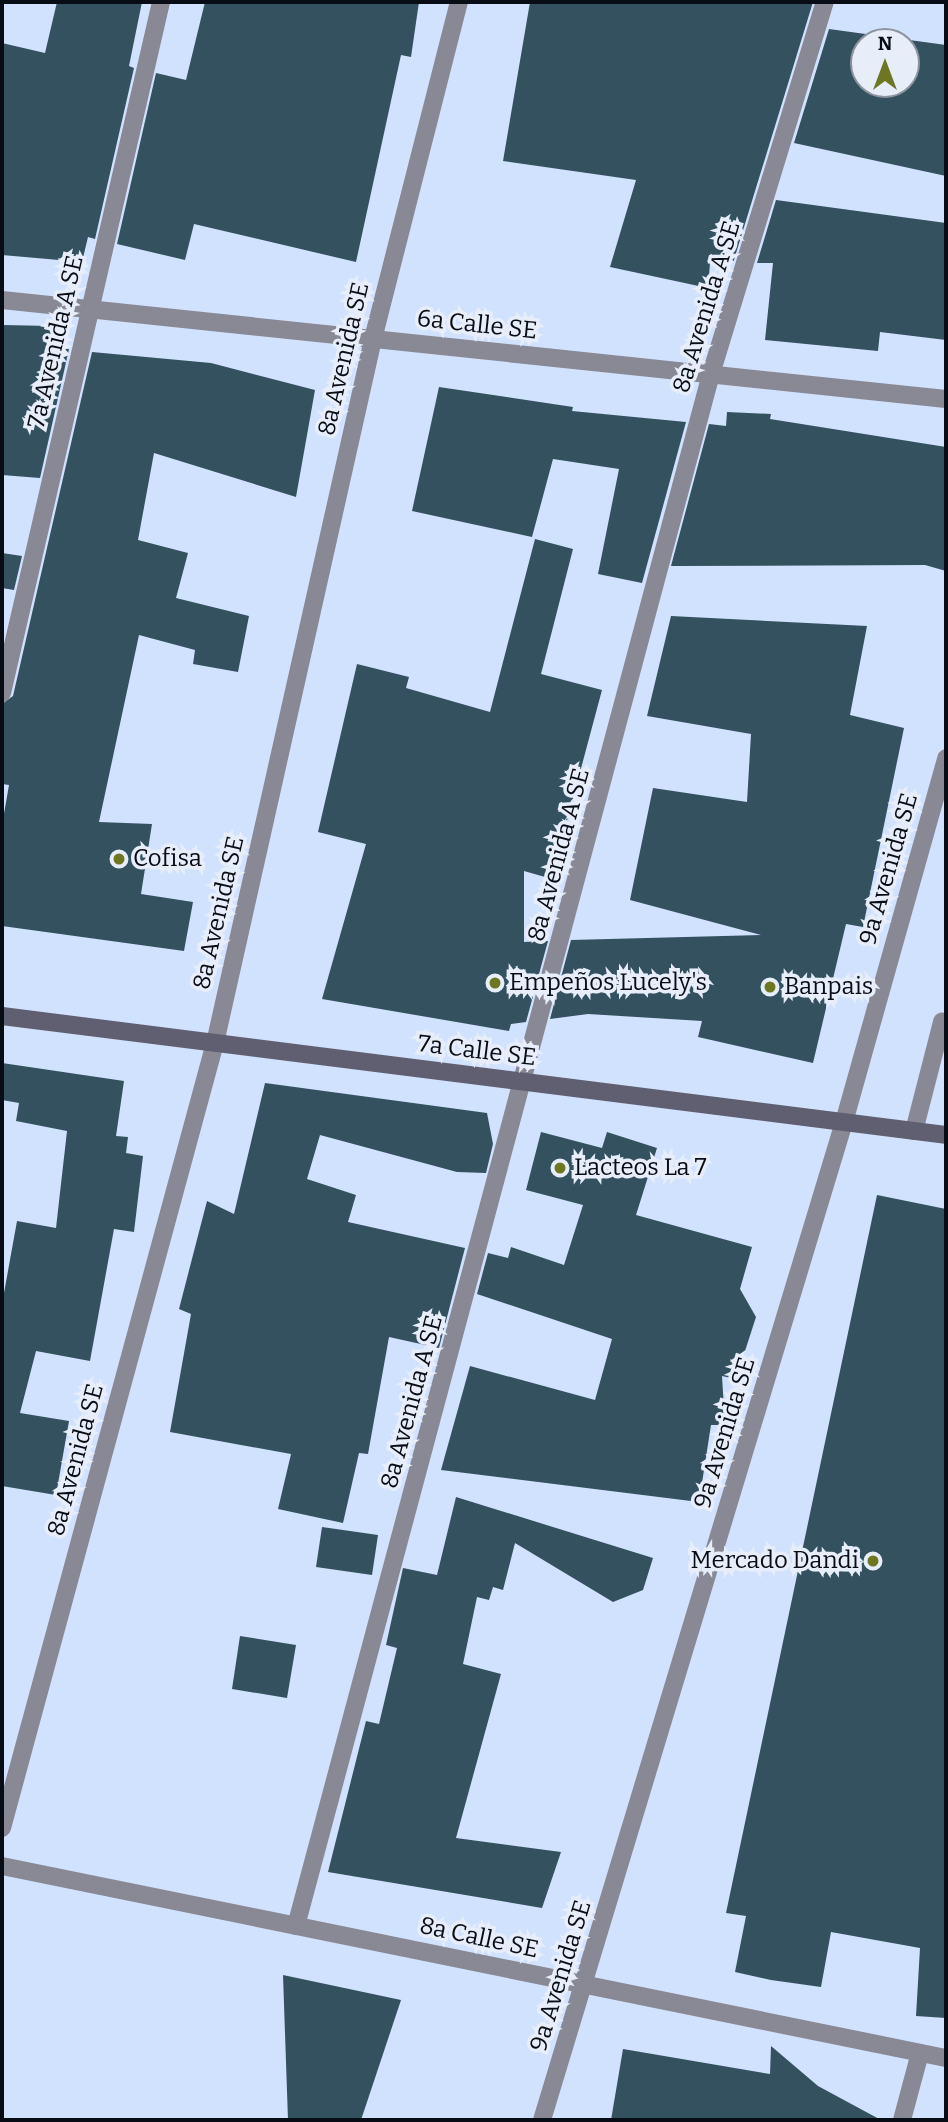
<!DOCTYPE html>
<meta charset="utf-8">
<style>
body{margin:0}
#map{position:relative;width:948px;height:2122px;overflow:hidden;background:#d1e2fe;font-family:Bitter,serif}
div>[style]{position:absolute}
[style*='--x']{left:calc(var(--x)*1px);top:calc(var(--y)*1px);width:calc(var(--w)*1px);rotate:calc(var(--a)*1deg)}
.building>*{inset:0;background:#345160}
.service>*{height:18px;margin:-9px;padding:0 9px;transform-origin:9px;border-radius:9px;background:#898895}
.minor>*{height:18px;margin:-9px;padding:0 9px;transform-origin:9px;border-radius:9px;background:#898895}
.tertiary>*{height:18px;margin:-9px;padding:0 9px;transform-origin:9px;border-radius:9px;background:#898895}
.secondary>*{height:18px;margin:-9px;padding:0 9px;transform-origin:9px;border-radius:9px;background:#605e71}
.dots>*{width:19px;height:19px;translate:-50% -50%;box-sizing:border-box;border:4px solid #e7eefa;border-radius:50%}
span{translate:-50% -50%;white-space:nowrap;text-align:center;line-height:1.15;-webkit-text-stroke:7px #e7eefa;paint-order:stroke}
.street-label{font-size:24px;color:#070c15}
.poi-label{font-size:24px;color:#070c15}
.left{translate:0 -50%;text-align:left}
.right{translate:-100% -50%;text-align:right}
.frame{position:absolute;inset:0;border:4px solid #070c15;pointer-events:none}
.north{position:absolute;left:850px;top:28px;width:70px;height:70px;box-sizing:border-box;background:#e7eefa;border:2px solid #8d949e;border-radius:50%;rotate:0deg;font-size:19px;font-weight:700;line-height:28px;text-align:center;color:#070c15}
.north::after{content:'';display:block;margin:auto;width:24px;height:32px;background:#6d7620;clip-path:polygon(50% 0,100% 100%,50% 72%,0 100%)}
</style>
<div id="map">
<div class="building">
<i style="clip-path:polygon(57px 2px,142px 2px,129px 66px,134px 68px,95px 239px,88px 237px,82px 262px,2px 255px,2px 43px,45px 53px)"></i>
<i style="clip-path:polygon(205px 2px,419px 2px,411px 57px,401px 55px,356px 262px,194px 224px,185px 260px,117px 244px,156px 73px,186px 80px)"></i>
<i style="clip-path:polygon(530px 2px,813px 2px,733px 263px,710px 263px,708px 288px,610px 267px,636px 180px,503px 161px)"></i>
<i style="clip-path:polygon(evenodd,829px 29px,946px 45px,946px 176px,794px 143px,829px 29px,864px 42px,906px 42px,906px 84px,864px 84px,864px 42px)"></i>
<i style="clip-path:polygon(776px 200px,946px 223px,946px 340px,880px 332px,878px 351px,765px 340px,773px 263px,757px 263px)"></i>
<i style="clip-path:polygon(2px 325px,52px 326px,49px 347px,69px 349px,40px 478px,2px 475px)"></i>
<i style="clip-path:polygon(92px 352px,211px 363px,315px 390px,296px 497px,154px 453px,138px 540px,188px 553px,176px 598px,249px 616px,238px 672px,193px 664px,195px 650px,139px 635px,99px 822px,152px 824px,141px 894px,193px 902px,184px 951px,2px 926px,2px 825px,9px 785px,2px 784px,2px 704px,13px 696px)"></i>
<i style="clip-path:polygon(439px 387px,573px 407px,572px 411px,686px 422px,642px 583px,598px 574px,619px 469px,553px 459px,532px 537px,412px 511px)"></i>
<i style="clip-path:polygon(727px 412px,771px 414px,770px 419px,946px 447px,946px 571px,925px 565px,671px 566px,709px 424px,726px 426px)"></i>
<i style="clip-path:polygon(535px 539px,573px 549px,541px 674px,602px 690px,564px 832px,558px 830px,545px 877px,524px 871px,524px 942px,548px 941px,526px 1022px,511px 1024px,509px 1031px,322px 999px,366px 844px,318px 832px,357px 664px,409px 677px,406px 688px,490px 712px)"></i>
<i style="clip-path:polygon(2px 553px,22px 556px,14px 590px,2px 588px)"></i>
<i style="clip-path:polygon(671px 616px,867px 626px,850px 715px,904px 728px,863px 927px,846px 924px,813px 1063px,698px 1037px,702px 1021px,588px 1014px,550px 1019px,571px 940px,761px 935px,630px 900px,653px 788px,747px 802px,751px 734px,647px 716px)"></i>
<i style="clip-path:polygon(2px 1063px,124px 1081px,116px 1136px,128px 1137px,126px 1153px,143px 1156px,134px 1232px,114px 1229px,90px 1361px,36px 1351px,20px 1413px,69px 1421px,56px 1495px,2px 1486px,2px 1304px,17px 1221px,56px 1228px,67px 1131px,16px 1121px,19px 1103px,2px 1100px)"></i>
<i style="clip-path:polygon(265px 1083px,487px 1113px,493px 1144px,486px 1173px,457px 1172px,320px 1135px,307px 1179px,356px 1195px,348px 1222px,465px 1248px,439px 1348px,389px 1337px,368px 1454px,359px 1453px,343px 1523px,278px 1509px,291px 1454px,170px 1432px,191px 1314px,179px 1309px,207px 1201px,234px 1214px)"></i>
<i style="clip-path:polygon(541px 1132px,602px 1148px,607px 1132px,657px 1148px,636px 1215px,752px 1247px,740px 1289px,756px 1317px,736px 1379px,722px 1376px,725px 1425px,711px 1425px,699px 1502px,441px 1470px,470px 1366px,595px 1400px,612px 1339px,477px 1294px,488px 1253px,508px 1258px,511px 1247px,564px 1265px,583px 1205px,526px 1190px)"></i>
<i style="clip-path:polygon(877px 1195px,946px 1209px,946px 2018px,916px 2016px,920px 1948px,831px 1932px,821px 1987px,771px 1980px,735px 1972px,746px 1916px,726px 1913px)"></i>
<i style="clip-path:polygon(456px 1497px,653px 1558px,643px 1590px,613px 1602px,515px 1543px,503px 1590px,493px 1587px,489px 1600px,477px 1597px,463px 1664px,501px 1674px,456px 1838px,561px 1852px,542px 1908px,328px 1872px,366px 1721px,379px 1724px,397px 1648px,386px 1645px,403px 1568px,437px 1575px)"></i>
<i style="clip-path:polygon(322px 1527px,378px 1535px,372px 1575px,316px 1567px)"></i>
<i style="clip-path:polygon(240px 1636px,296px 1645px,287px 1698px,232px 1689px)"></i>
<i style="clip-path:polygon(283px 1975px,401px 2000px,361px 2120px,288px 2120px)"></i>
<i style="clip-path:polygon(771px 2046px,818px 2086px,881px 2120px,611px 2120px,623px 2049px,770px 2074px)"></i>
</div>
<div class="service">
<i style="--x:914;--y:1131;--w:113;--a:-75.6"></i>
</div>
<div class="minor">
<i style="--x:2;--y:300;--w:949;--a:5.99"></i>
<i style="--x:2;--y:693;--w:709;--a:-77.04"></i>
<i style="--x:2;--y:1866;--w:963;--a:11.5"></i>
<i style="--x:296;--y:1926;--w:1607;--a:-75.03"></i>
<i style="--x:711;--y:374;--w:389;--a:-73"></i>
<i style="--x:542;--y:2120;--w:1043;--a:-73.16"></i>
<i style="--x:844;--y:1122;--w:378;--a:-74.3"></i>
<i style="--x:902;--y:2120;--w:69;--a:-75"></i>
</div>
<div class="tertiary">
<i style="--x:2;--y:1828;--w:813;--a:-74.82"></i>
<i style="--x:215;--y:1043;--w:722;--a:-77.35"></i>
<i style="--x:373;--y:339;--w:348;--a:-75.7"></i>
</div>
<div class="secondary">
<i style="--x:2;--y:1016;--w:951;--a:7.18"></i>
</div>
<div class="dots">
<i style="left:119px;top:859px;background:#6d7620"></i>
<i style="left:495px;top:983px;background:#6d7620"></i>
<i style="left:770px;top:987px;background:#6d7620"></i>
<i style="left:560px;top:1168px;background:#6d7620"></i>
<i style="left:873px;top:1561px;background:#6d7620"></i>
</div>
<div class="street-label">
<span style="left:707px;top:307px;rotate:-73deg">8a Avenida A SE</span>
<span style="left:477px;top:325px;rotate:6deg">6a Calle SE</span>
<span style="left:56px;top:342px;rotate:-77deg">7a Avenida A SE</span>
<span style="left:344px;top:359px;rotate:-77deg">8a Avenida SE</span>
<span style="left:559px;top:855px;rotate:-75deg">8a Avenida A SE</span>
<span style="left:889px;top:869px;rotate:-74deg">9a Avenida SE</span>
<span style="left:219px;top:913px;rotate:-77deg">8a Avenida SE</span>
<span style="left:477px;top:1051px;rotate:7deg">7a Calle SE</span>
<span style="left:412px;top:1402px;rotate:-75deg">8a Avenida A SE</span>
<span style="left:725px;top:1433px;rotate:-73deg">9a Avenida SE</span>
<span style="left:76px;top:1460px;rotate:-75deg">8a Avenida SE</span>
<span style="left:479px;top:1938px;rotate:12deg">8a Calle SE</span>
<span style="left:561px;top:1976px;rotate:-73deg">9a Avenida SE</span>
</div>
<div class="poi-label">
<span class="left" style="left:133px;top:859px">Cofisa</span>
<span class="left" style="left:509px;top:983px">Empeños Lucely's</span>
<span class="left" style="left:784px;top:987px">Banpais</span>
<span class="left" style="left:574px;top:1168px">Lacteos La 7</span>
<span class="right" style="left:859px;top:1561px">Mercado Dandi</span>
</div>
<div class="frame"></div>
<div class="north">N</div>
</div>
